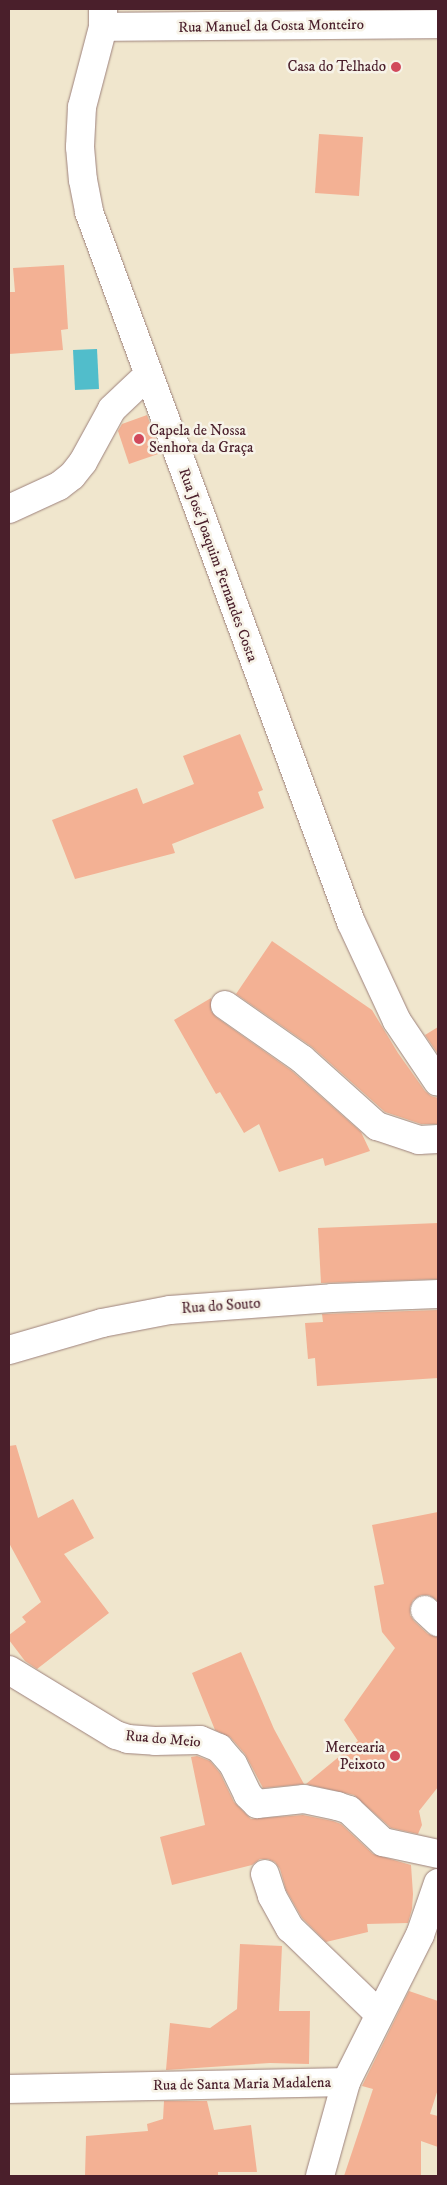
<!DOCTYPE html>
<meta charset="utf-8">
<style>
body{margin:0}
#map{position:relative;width:447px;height:2185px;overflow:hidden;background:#f0e6cd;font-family:"IM FELL DW Pica",serif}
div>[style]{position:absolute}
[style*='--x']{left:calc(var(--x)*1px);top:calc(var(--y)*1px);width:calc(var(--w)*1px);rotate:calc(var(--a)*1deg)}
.water>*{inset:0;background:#51bdcb}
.building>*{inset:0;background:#f3b194}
.roads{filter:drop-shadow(0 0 1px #9d827c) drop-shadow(0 0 1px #9d827c)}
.minor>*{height:28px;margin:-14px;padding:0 14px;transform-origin:14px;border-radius:14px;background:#fff}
.major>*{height:28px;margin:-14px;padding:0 14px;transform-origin:14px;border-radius:14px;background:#fff}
.dots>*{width:14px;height:14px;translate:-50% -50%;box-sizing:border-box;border:2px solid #f7f3e8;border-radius:50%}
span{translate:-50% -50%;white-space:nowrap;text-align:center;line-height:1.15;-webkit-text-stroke:5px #f7f3e8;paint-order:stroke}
.street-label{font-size:15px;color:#4a1f2b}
.poi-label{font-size:15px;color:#4a1f2b}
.right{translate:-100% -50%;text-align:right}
.left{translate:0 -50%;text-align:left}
.frame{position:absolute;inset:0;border:10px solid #4a1f2b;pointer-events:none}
</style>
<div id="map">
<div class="water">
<i style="clip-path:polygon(97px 349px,99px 389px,75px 390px,73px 350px)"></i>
</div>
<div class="building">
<i style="clip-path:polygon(319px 134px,363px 137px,359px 196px,315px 193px)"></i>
<i style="clip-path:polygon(64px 265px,68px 329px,61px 330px,63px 350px,9px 354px,9px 292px,15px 292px,13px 268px)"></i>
<i style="clip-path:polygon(147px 415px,161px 453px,129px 464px,118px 431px,122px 424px)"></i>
<i style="clip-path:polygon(240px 734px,263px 790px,258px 792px,264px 808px,172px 844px,175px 853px,75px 879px,52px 820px,137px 788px,143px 804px,194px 784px,183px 756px)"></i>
<i style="clip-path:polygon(272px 941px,372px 1010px,398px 1053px,425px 1091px,431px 1096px,438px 1098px,438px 1124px,421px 1124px,385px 1112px,312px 1047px,236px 994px)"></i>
<i style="clip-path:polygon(211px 998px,211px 1011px,216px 1017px,292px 1071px,361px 1132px,370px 1151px,325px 1166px,323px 1158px,279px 1172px,259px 1124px,244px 1133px,220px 1092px,216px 1094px,174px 1020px)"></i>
<i style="clip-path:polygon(438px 1027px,438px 1054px,425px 1035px)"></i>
<i style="clip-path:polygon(438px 1223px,438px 1279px,321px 1283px,318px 1228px)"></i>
<i style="clip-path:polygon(438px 1310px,438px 1378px,317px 1386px,315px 1358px,308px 1359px,305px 1323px,323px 1322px,322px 1314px)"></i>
<i style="clip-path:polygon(16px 1445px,38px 1518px,73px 1499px,94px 1538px,64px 1554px,109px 1613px,37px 1669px,25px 1661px,9px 1640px,9px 1635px,26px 1622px,22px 1617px,41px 1602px,9px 1543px,9px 1446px)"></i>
<i style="clip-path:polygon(438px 1512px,438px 1601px,429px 1595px,421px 1595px,413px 1600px,410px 1607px,410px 1615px,414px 1621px,428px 1634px,438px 1637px,438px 1787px,419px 1811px,422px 1825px,418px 1834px,391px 1828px,354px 1795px,306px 1784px,358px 1741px,344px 1720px,395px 1648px,382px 1632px,374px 1586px,384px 1584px,372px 1525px)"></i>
<i style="clip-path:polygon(241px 1652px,274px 1729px,304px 1784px,263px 1788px,245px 1754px,230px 1737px,215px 1730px,192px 1673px)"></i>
<i style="clip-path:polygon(197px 1756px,210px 1761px,220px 1773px,234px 1802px,251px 1819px,303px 1815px,333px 1821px,341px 1824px,373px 1854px,411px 1865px,413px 1894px,412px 1909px,408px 1923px,367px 1924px,368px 1932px,326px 1942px,302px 1918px,286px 1890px,280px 1869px,275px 1862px,268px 1859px,260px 1859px,252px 1865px,172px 1885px,160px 1837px,205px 1825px,191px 1757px)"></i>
<i style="clip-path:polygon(240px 1944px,282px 1946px,279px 2011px,310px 2011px,309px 2064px,270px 2063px,166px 2070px,170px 2023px,210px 2028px,237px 2009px)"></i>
<i style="clip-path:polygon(409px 1991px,438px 2001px,438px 2089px,430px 2114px,438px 2116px,438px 2147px,421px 2141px,421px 2176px,344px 2176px,373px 2089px,362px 2086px)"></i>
<i style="clip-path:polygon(164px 2101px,207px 2101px,214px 2130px,251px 2125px,257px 2172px,218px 2172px,218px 2176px,85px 2176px,86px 2136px,148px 2131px,147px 2124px,163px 2119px)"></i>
</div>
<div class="roads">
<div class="minor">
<i style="--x:103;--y:9;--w:18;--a:90"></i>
<i style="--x:103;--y:27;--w:83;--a:104.7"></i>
<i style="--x:82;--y:107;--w:40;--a:92.9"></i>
<i style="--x:80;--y:147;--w:33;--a:85"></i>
<i style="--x:83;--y:180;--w:33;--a:79"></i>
<i style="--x:89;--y:212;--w:757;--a:69.75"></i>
<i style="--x:351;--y:922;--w:109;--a:65.1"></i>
<i style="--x:397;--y:1021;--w:73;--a:56.1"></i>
<i style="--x:103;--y:27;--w:335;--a:-0.5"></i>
<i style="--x:9;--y:509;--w:55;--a:-24.7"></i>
<i style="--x:59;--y:486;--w:16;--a:-38"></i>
<i style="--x:72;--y:476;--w:18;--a:-52"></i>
<i style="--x:83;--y:462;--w:60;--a:-61.3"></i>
<i style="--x:112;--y:409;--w:50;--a:-43.4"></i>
<i style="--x:225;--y:1005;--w:94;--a:35"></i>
<i style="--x:302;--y:1059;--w:101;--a:41.8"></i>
<i style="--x:377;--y:1126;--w:44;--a:18.4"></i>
<i style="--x:419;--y:1140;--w:19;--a:-3"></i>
<i style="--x:9;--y:1350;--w:97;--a:-16.2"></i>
<i style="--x:102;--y:1323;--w:69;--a:-10.8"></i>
<i style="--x:170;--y:1310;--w:162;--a:-4.2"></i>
<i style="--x:332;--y:1298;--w:106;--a:-2.2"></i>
<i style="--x:425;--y:1610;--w:18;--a:43"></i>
<i style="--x:9;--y:1670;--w:125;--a:31.3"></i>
<i style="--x:116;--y:1735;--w:13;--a:18"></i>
<i style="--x:128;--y:1739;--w:27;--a:4"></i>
<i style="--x:155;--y:1741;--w:45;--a:-1.3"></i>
<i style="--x:200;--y:1740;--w:21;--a:23"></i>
<i style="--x:219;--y:1748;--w:21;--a:49"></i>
<i style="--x:233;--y:1764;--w:34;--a:64"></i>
<i style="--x:248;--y:1795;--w:13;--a:45"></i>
<i style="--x:257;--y:1804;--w:47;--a:-6.1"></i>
<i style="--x:304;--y:1799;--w:34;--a:12"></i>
<i style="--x:337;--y:1806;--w:13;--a:18"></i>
<i style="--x:349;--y:1810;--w:47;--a:43.3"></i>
<i style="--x:383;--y:1842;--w:56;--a:12.3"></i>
<i style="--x:265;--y:1874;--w:23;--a:72"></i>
<i style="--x:272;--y:1896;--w:37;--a:61"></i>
<i style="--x:290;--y:1928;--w:124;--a:44"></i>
<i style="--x:9;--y:2089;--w:337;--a:-1.2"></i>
</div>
<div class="major">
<i style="--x:320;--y:2176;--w:98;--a:-74.5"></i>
<i style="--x:346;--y:2082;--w:165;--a:-63.3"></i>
<i style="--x:420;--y:1935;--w:55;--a:-70.9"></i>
</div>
</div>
<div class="dots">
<i style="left:396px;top:67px;background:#d1495b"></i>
<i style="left:139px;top:439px;background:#d1495b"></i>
<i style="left:395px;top:1756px;background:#d1495b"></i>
</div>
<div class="street-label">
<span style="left:271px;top:26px;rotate:-1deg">Rua Manuel da Costa Monteiro</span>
<span style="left:218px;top:565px;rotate:70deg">Rua José Joaquim Fernandes Costa</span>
<span style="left:221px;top:1306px;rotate:-4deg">Rua do Souto</span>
<span style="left:163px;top:1739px;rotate:5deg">Rua do Meio</span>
<span style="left:242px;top:2084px;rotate:-1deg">Rua de Santa Maria Madalena</span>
</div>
<div class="poi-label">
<span class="right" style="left:386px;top:67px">Casa do Telhado</span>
<span class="left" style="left:149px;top:439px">Capela de Nossa<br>Senhora da Graça</span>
<span class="right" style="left:385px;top:1756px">Mercearia<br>Peixoto</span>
</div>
<div class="frame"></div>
</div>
